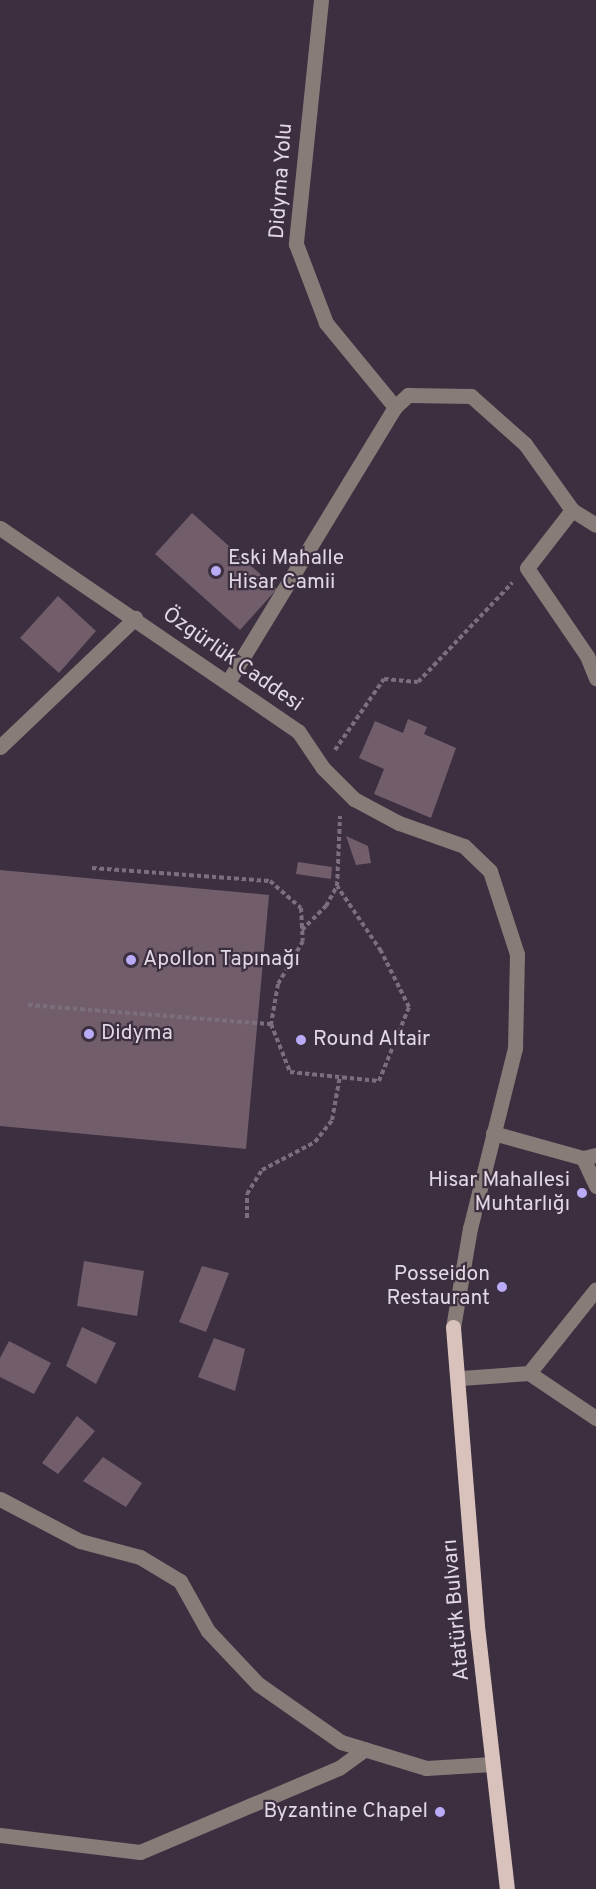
<!DOCTYPE html>
<meta charset="utf-8">
<style>
body{margin:0}
#map{position:relative;width:596px;height:1889px;overflow:hidden;background:#3c2f40;font-family:Overpass,sans-serif}
div>[style]{position:absolute}
[style*='--x']{left:calc(var(--x)*1px);top:calc(var(--y)*1px);width:calc(var(--w)*1px);rotate:calc(var(--a)*1deg)}
.building>*{inset:0;background:#725d6b}
.path>*{height:4px;margin-top:-2px;transform-origin:0;background:repeating-linear-gradient(90deg,#7b6f7e 0 4.5px,transparent 0 7.5px)}
.minor>*{height:15px;margin:-7.5px;padding:0 7.5px;transform-origin:7.5px;border-radius:7.5px;background:#887c79}
.major>*{height:15px;margin:-7.5px;padding:0 7.5px;transform-origin:7.5px;border-radius:7.5px;background:#dac2bc}
.dots>*{width:16px;height:16px;translate:-50% -50%;box-sizing:border-box;border:3px solid #3c2f40;border-radius:50%}
span{translate:-50% -50%;white-space:nowrap;text-align:center;line-height:1.15;-webkit-text-stroke:4.5px #3c2f40;paint-order:stroke}
.street-label{font-size:21px;color:#e1d8e3}
.poi-label{font-size:21px;color:#e1d8e3}
.left{translate:0 -50%;text-align:left}
.right{translate:-100% -50%;text-align:right}
</style>
<div id="map">
<div class="building">
<i style="clip-path:polygon(192px 513px,277px 589px,240px 630px,155px 554px)"></i>
<i style="clip-path:polygon(58px 596px,96px 631px,59px 673px,20px 638px)"></i>
<i style="clip-path:polygon(408px 719px,427px 727px,424px 734px,456px 748px,431px 818px,374px 794px,384px 769px,359px 758px,375px 721px,403px 733px)"></i>
<i style="clip-path:polygon(346px 836px,368px 846px,371px 863px,356px 865px)"></i>
<i style="clip-path:polygon(298px 862px,332px 867px,331px 879px,296px 874px)"></i>
<i style="clip-path:polygon(0 870px,269px 895px,246px 1149px,0 1126px)"></i>
<i style="clip-path:polygon(84px 1261px,144px 1271px,137px 1316px,77px 1306px)"></i>
<i style="clip-path:polygon(202px 1266px,229px 1273px,206px 1332px,179px 1322px)"></i>
<i style="clip-path:polygon(82px 1327px,116px 1343px,96px 1384px,66px 1366px)"></i>
<i style="clip-path:polygon(214px 1338px,245px 1349px,235px 1391px,198px 1377px)"></i>
<i style="clip-path:polygon(9px 1341px,51px 1363px,34px 1394px,0 1377px,0 1358px)"></i>
<i style="clip-path:polygon(77px 1416px,95px 1431px,58px 1474px,42px 1463px)"></i>
<i style="clip-path:polygon(103px 1457px,142px 1483px,126px 1507px,83px 1481px)"></i>
</div>
<div class="path">
<i style="--x:335;--y:750;--w:86;--a:-55.4"></i>
<i style="--x:384;--y:679;--w:34;--a:5"></i>
<i style="--x:418;--y:682;--w:137;--a:-46.5"></i>
<i style="--x:92;--y:868;--w:178;--a:4.2"></i>
<i style="--x:270;--y:881;--w:41;--a:41.1"></i>
<i style="--x:301;--y:908;--w:33;--a:87"></i>
<i style="--x:303;--y:941;--w:50;--a:120.2"></i>
<i style="--x:278;--y:984;--w:41;--a:99.9"></i>
<i style="--x:271;--y:1024;--w:52;--a:68.4"></i>
<i style="--x:290;--y:1072;--w:89;--a:5.8"></i>
<i style="--x:379;--y:1081;--w:80;--a:-67.9"></i>
<i style="--x:409;--y:1007;--w:63;--a:-116.6"></i>
<i style="--x:381;--y:951;--w:78;--a:-124.1"></i>
<i style="--x:302;--y:930;--w:34;--a:-45"></i>
<i style="--x:326;--y:906;--w:23;--a:-61"></i>
<i style="--x:337;--y:886;--w:70;--a:-87.5"></i>
<i style="--x:28;--y:1005;--w:244;--a:4.5"></i>
<i style="--x:247;--y:1218;--w:24;--a:-90"></i>
<i style="--x:247;--y:1194;--w:28;--a:-58"></i>
<i style="--x:262;--y:1170;--w:60;--a:-27.8"></i>
<i style="--x:315;--y:1142;--w:28;--a:-52"></i>
<i style="--x:332;--y:1120;--w:45;--a:-79.7"></i>
</div>
<div class="minor">
<i style="--x:321;--y:0;--w:245;--a:95.9"></i>
<i style="--x:296;--y:244;--w:85;--a:69.2"></i>
<i style="--x:326;--y:323;--w:109;--a:50.6"></i>
<i style="--x:572;--y:510;--w:73;--a:127.8"></i>
<i style="--x:527;--y:568;--w:107;--a:55.7"></i>
<i style="--x:587;--y:656;--w:24;--a:68"></i>
<i style="--x:0;--y:528;--w:361;--a:34.3"></i>
<i style="--x:298;--y:731;--w:45;--a:56"></i>
<i style="--x:323;--y:768;--w:44;--a:45"></i>
<i style="--x:354;--y:799;--w:51;--a:28.1"></i>
<i style="--x:399;--y:823;--w:69;--a:19.5"></i>
<i style="--x:464;--y:846;--w:36;--a:44"></i>
<i style="--x:490;--y:871;--w:87;--a:72"></i>
<i style="--x:517;--y:954;--w:94;--a:91.2"></i>
<i style="--x:515;--y:1048;--w:186;--a:104"></i>
<i style="--x:470;--y:1228;--w:100;--a:99.7"></i>
<i style="--x:229;--y:680;--w:320;--a:-58.7"></i>
<i style="--x:395;--y:407;--w:18;--a:-43"></i>
<i style="--x:408;--y:395;--w:63;--a:0.9"></i>
<i style="--x:471;--y:396;--w:72;--a:41.6"></i>
<i style="--x:525;--y:444;--w:81;--a:54.5"></i>
<i style="--x:572;--y:510;--w:28;--a:32"></i>
<i style="--x:0;--y:747;--w:187;--a:-43.7"></i>
<i style="--x:493;--y:1133;--w:93;--a:15.5"></i>
<i style="--x:583;--y:1158;--w:13;--a:-13"></i>
<i style="--x:583;--y:1158;--w:31;--a:65"></i>
<i style="--x:529;--y:1373;--w:107;--a:-51.4"></i>
<i style="--x:461;--y:1378;--w:68;--a:-4.2"></i>
<i style="--x:529;--y:1373;--w:81;--a:33.9"></i>
<i style="--x:0;--y:1499;--w:90;--a:27.7"></i>
<i style="--x:80;--y:1541;--w:62;--a:14.9"></i>
<i style="--x:140;--y:1557;--w:47;--a:31"></i>
<i style="--x:180;--y:1581;--w:57;--a:60.8"></i>
<i style="--x:208;--y:1631;--w:73;--a:46.7"></i>
<i style="--x:258;--y:1684;--w:101;--a:34.9"></i>
<i style="--x:341;--y:1742;--w:89;--a:17"></i>
<i style="--x:426;--y:1768;--w:66;--a:-3.5"></i>
<i style="--x:0;--y:1835;--w:141;--a:6.9"></i>
<i style="--x:140;--y:1852;--w:216;--a:-22.9"></i>
<i style="--x:339;--y:1768;--w:32;--a:-36"></i>
</div>
<div class="major">
<i style="--x:453;--y:1327;--w:300;--a:85.4"></i>
<i style="--x:477;--y:1626;--w:265;--a:83.5"></i>
</div>
<div class="dots">
<i style="left:216px;top:571px;background:#b9abf7"></i>
<i style="left:131px;top:960px;background:#b9abf7"></i>
<i style="left:89px;top:1034px;background:#b9abf7"></i>
<i style="left:301px;top:1040px;background:#b9abf7"></i>
<i style="left:582px;top:1193px;background:#b9abf7"></i>
<i style="left:502px;top:1287px;background:#b9abf7"></i>
<i style="left:440px;top:1812px;background:#b9abf7"></i>
</div>
<div class="street-label">
<span style="left:282px;top:181px;rotate:-86deg">Didyma Yolu</span>
<span style="left:232px;top:660px;rotate:35deg">Özgürlük Caddesi</span>
<span style="left:457px;top:1610px;rotate:-95deg">Atatürk Bulvarı</span>
</div>
<div class="poi-label">
<span class="left" style="left:228px;top:571px">Eski Mahalle<br>Hisar Camii</span>
<span class="left" style="left:143px;top:960px">Apollon Tapınağı</span>
<span class="left" style="left:101px;top:1034px">Didyma</span>
<span class="left" style="left:313px;top:1040px">Round Altair</span>
<span class="right" style="left:570px;top:1193px">Hisar Mahallesi<br>Muhtarlığı</span>
<span class="right" style="left:490px;top:1287px">Posseidon<br>Restaurant</span>
<span class="right" style="left:428px;top:1812px">Byzantine Chapel</span>
</div>
</div>
